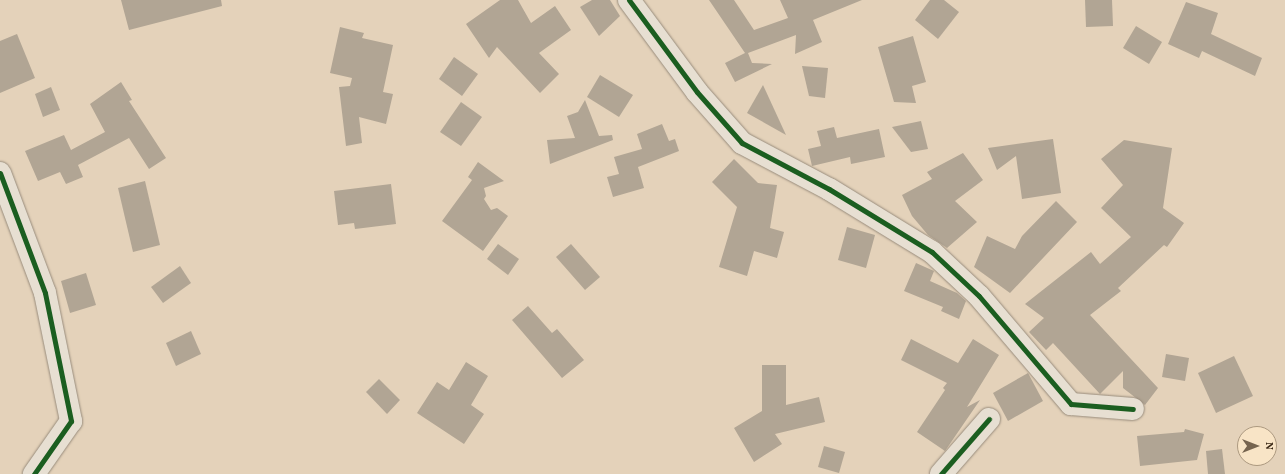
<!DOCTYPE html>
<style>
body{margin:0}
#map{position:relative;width:1285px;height:474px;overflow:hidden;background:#e4d2ba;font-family:Vollkorn,serif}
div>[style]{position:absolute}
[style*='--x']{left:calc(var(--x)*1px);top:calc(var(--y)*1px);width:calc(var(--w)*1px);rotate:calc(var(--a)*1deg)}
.building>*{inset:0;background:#b1a594}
.roads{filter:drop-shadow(0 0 1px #988c7c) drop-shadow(0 0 1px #988c7c)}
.street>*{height:22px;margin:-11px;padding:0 11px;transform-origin:11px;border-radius:11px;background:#e7dfd2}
.secondary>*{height:22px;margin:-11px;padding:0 11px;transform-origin:11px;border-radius:11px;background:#e7dfd2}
.cycleway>*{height:5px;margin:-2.5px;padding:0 2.5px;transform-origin:2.5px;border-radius:2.5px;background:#1b5e20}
span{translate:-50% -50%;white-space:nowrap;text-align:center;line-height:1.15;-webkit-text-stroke:3.5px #f8e4c6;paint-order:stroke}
.north{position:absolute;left:1237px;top:426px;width:40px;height:40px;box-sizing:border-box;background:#f8e4c6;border:1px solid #ac9980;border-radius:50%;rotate:90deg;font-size:11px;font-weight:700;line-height:16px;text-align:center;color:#3a2816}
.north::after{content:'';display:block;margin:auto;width:14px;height:18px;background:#76644f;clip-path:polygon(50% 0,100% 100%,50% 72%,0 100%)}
</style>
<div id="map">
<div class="building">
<i style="clip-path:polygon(121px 0,221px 0,222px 6px,129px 30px)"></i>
<i style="clip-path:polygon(500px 0,518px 0,531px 23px,555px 6px,571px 30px,539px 53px,559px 74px,540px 93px,497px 47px,489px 58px,466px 24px)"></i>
<i style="clip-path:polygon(592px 0,610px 0,620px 16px,599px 36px,580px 7px)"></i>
<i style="clip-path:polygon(709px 0,734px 0,754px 30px,788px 18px,780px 0,862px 0,813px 20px,822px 42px,795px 54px,796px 35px,748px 53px,752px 63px,772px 64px,735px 82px,725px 63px,745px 53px)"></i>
<i style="clip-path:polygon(930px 0,944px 0,959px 12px,938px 39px,915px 20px)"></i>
<i style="clip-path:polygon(1085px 0,1112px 0,1113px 26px,1086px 27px)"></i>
<i style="clip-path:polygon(1186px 2px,1218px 13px,1211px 34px,1262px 58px,1255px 76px,1202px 51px,1199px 58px,1168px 44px)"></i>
<i style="clip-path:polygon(1136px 26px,1162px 42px,1149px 64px,1123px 48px)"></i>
<i style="clip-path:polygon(340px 27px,364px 33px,362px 38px,393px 45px,383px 92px,393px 94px,386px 124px,359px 117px,362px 143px,346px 146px,339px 87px,350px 86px,352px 78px,330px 73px)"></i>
<i style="clip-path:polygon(17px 34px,35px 78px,0 93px,0 41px)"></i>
<i style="clip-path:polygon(913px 36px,926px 82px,912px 86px,916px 103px,894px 102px,878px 47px)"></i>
<i style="clip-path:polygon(454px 57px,478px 74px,462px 96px,439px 79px)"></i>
<i style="clip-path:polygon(802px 66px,828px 68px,825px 98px,809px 96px)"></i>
<i style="clip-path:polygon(600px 75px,633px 95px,619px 117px,587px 97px)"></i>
<i style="clip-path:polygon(121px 82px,132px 100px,129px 101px,166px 158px,149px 169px,129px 138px,78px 165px,83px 177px,66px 184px,60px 172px,38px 181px,25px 151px,64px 135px,71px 150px,105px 132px,90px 104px)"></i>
<i style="clip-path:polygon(763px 85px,786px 135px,747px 113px)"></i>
<i style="clip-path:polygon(51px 87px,60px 110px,43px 117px,35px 94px)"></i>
<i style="clip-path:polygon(585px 100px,599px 136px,612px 135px,613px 140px,550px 164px,547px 140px,575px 138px,567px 116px,578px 112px)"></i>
<i style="clip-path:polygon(461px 102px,482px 117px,461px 146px,440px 132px)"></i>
<i style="clip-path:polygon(921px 121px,928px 149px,911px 152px,892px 127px)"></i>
<i style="clip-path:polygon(662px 124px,669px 141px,675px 139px,679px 151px,638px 167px,644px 188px,613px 197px,607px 177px,619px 174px,614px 157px,642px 149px,637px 134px)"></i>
<i style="clip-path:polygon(834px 127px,837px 138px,879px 129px,885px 157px,851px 164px,850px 157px,812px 166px,808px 149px,821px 146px,817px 131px)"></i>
<i style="clip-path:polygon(1053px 139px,1061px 193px,1022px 199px,1016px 156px,997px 170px,988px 148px)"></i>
<i style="clip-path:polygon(1124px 140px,1172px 148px,1163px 208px,1184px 223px,1167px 247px,1164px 245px,1118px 288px,1121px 291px,1090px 315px,1158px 388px,1145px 405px,1123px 388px,1123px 371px,1100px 394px,1053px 343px,1046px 350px,1029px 332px,1044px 318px,1025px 304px,1091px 252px,1100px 264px,1131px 237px,1101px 208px,1123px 185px,1101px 159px)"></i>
<i style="clip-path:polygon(963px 153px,983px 180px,955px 201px,977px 222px,947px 248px,928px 235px,912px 216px,902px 195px,932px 179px,927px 172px)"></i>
<i style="clip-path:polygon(734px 159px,758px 183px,777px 185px,770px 228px,784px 232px,777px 258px,754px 251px,747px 276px,719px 267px,737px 207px,712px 182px)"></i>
<i style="clip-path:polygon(478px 162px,504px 181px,484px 188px,486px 196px,484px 199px,491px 210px,497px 208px,508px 216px,483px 251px,442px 221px,472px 180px,468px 177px)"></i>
<i style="clip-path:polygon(145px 181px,160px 245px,133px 252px,118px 188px)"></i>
<i style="clip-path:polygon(391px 184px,396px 224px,355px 229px,354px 223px,338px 225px,334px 191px)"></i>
<i style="clip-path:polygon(1056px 201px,1077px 222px,1010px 293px,974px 267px,987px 236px,1015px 249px,1022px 236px)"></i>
<i style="clip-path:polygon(847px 227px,875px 235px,866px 268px,838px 260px)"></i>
<i style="clip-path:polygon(498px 244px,519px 259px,508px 275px,487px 259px)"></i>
<i style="clip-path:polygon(571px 244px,600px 277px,585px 290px,556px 257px)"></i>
<i style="clip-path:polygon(916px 263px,934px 271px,930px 281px,957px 293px,966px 301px,959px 319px,941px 311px,943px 307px,904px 291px)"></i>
<i style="clip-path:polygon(180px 266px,191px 283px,163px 303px,151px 287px)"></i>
<i style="clip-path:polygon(86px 273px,96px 305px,70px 313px,61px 281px)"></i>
<i style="clip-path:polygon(528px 306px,552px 333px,557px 329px,584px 360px,562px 378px,512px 320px)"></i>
<i style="clip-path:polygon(191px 331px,201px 354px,176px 366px,166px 343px)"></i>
<i style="clip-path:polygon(911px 339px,958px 363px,973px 339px,999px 355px,967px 407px,980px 400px,945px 451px,917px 432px,945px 390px,943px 388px,947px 383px,901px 360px)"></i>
<i style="clip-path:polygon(1166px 354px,1189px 358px,1185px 381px,1162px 377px)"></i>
<i style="clip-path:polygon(1234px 356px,1253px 396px,1216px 413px,1198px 373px)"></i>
<i style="clip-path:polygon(466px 362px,488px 376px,471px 405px,484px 414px,464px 444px,417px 413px,437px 382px,449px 390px)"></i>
<i style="clip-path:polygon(762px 365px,786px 365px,786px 405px,819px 397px,825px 422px,775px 434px,782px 444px,754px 462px,734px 428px,762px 411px)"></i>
<i style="clip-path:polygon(1028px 373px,1043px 401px,1008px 421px,993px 393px)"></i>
<i style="clip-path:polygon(379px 379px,400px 400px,387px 414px,366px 392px)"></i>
<i style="clip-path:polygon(1185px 429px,1204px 434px,1197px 460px,1140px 466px,1137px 436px,1184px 432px)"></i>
<i style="clip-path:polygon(824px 446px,845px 452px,839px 473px,818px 467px)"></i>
<i style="clip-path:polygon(1222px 449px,1225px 474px,1208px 474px,1206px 451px)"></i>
</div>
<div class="roads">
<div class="street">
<i style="--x:629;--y:0;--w:114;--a:53.5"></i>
<i style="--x:697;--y:92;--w:68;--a:48.6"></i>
<i style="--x:742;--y:143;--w:98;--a:27.9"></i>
<i style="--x:829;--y:189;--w:121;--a:31.5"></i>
<i style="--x:932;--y:252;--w:64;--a:43.1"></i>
<i style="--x:979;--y:296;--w:142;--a:49.6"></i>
<i style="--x:1071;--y:404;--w:62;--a:4.6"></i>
<i style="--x:941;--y:474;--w:73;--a:-48.9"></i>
</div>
<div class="secondary">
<i style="--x:0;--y:173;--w:128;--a:69.4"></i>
<i style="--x:45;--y:293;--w:131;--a:78.5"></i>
<i style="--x:71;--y:421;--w:65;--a:124.9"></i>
</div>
</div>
<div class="cycleway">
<i style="--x:629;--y:0;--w:114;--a:53.5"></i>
<i style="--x:697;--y:92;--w:68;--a:48.6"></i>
<i style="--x:742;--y:143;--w:98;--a:27.9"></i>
<i style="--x:829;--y:189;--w:121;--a:31.5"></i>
<i style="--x:932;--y:252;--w:64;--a:43.1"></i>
<i style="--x:979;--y:296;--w:142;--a:49.6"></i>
<i style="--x:1071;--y:404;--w:62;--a:4.6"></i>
<i style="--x:0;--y:173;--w:128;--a:69.4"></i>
<i style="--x:45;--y:293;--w:131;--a:78.5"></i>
<i style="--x:71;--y:421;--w:65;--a:124.9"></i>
<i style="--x:941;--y:474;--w:73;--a:-48.9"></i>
</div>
<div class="north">N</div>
</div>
